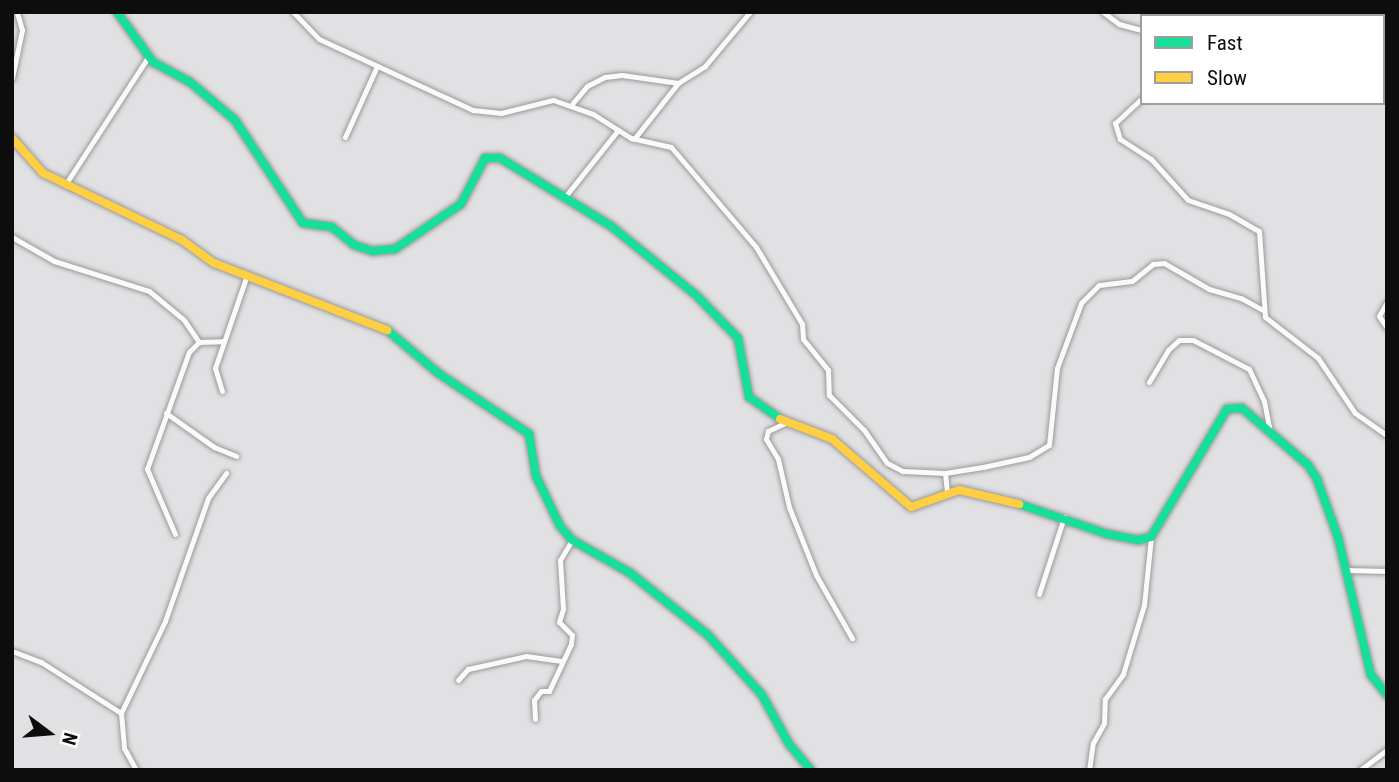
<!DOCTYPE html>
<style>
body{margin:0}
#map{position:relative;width:1399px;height:782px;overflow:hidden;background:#e1e0e2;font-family:"Roboto Condensed",sans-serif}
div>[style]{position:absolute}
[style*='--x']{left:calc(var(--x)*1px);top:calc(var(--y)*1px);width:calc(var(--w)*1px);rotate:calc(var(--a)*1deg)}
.roads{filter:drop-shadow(0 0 2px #9a999b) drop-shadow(0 0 2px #9a999b)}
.street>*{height:5px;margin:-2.5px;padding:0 2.5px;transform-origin:2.5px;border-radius:2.5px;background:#fafafb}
.fast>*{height:8px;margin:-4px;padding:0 4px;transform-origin:4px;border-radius:4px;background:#16e098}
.slow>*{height:8px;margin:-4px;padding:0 4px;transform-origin:4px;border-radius:4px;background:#ffcf43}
span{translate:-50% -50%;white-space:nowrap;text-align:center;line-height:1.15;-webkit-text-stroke:5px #fff;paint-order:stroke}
.frame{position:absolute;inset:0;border:14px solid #0d0d0e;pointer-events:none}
.legend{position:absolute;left:1140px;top:14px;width:245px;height:91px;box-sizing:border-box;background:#fff;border:2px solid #9e9e9f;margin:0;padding:9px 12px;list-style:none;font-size:21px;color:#0d0d0e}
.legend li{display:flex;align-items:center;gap:14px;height:35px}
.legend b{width:35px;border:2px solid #9e9e9f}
.north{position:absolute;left:14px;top:698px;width:70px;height:70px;-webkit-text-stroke:5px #fff;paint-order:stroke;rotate:106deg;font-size:19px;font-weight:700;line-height:28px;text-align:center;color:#0d0d0e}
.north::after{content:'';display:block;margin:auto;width:24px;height:32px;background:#0d0d0e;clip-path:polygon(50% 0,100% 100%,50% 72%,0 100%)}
</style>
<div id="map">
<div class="roads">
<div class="street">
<i style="--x:293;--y:12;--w:37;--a:46"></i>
<i style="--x:319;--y:39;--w:170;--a:24.8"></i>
<i style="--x:473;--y:110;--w:28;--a:6"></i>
<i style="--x:501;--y:113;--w:54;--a:-14"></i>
<i style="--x:553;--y:100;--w:42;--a:19.3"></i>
<i style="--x:593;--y:114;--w:45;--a:32.3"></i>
<i style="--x:631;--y:138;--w:41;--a:12.7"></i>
<i style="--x:671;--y:147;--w:131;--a:49.6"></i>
<i style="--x:756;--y:247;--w:90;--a:59.1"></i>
<i style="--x:802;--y:324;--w:15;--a:86"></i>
<i style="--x:803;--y:339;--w:40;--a:51"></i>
<i style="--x:828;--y:370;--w:25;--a:88"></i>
<i style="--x:829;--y:395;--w:49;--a:45"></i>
<i style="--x:864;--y:430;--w:40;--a:55.1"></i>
<i style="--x:887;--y:463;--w:18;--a:27"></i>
<i style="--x:903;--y:471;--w:42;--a:2.7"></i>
<i style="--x:945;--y:473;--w:38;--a:-9"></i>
<i style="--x:983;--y:467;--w:47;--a:-12.3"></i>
<i style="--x:1029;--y:457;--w:23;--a:-31"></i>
<i style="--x:1049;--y:445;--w:77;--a:-84.1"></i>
<i style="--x:1057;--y:368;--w:69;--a:-69.7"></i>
<i style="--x:1081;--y:303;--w:25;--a:-45"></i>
<i style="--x:1099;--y:285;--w:33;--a:-7"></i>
<i style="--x:1132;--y:281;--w:27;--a:-39"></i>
<i style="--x:1153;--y:264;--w:11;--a:-5"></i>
<i style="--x:1164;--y:263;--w:52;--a:30"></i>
<i style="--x:1209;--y:289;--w:33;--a:16"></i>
<i style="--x:1241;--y:298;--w:25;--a:29"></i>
<i style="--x:1103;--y:12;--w:20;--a:37"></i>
<i style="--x:1119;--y:24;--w:24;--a:15"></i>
<i style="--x:1267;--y:16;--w:66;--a:-3.5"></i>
<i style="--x:12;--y:78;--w:49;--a:-78.2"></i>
<i style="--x:22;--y:30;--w:19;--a:-106"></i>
<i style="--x:1142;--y:98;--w:37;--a:137"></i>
<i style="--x:1115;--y:123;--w:17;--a:73"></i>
<i style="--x:1120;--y:139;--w:37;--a:33"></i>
<i style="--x:1151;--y:159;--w:55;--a:47.9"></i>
<i style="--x:1188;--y:200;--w:43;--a:18.9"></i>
<i style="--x:1229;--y:214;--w:34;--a:30"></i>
<i style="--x:1259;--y:231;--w:86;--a:86"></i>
<i style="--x:1265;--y:317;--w:67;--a:37.7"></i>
<i style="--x:1318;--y:358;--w:66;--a:56.1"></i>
<i style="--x:1355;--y:413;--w:39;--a:35"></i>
<i style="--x:572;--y:104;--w:23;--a:-50"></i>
<i style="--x:587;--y:86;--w:20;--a:-27"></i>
<i style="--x:605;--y:77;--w:17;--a:-7"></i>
<i style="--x:622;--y:75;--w:57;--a:8.1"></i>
<i style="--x:678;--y:83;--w:32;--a:-32"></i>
<i style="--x:705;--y:66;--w:70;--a:-50.2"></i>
<i style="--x:345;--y:137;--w:78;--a:-65.7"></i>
<i style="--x:634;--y:139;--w:71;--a:-51.8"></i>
<i style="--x:65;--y:185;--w:153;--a:-57"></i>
<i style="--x:564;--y:198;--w:87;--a:-51.5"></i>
<i style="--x:12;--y:237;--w:48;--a:29.7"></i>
<i style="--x:54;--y:261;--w:100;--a:17.5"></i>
<i style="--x:149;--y:291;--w:45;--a:39.6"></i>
<i style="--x:184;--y:320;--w:27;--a:56"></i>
<i style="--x:1387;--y:302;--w:16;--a:120"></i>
<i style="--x:1379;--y:316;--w:14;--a:56"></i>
<i style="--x:1149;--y:382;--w:37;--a:-59"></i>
<i style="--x:1168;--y:350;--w:15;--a:-42"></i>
<i style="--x:1179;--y:340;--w:14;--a:0"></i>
<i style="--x:1193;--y:340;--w:63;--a:27.4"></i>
<i style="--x:1249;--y:369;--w:35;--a:65"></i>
<i style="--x:1264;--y:401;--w:31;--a:79"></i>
<i style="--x:222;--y:391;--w:24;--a:-107"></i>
<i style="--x:215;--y:368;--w:95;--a:-71"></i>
<i style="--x:166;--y:413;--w:59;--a:35.3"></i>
<i style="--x:214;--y:447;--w:24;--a:22"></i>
<i style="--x:785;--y:423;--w:19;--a:155"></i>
<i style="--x:768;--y:431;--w:8;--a:104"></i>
<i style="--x:766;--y:439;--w:23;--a:59"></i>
<i style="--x:778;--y:459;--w:49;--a:77.1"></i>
<i style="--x:789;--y:507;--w:73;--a:68.3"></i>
<i style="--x:816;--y:575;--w:73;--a:60.3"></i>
<i style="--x:945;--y:473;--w:18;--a:84"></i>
<i style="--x:175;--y:534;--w:71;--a:-113.3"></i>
<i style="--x:147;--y:469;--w:124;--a:-70.3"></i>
<i style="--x:189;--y:352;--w:14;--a:-45"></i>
<i style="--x:199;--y:342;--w:23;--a:-2"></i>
<i style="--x:1346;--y:570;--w:41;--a:1.4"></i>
<i style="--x:1039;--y:594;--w:81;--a:-72"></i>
<i style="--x:12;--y:651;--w:31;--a:21"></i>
<i style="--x:41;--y:662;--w:95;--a:32.5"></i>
<i style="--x:121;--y:713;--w:35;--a:85"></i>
<i style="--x:124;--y:748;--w:25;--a:61"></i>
<i style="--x:458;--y:680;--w:15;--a:-48"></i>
<i style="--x:468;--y:669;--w:59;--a:-12.6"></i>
<i style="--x:526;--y:656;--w:36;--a:8"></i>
<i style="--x:121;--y:713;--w:102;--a:-64.4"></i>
<i style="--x:165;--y:621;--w:130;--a:-70.7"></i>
<i style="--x:208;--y:498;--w:31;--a:-54"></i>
<i style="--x:535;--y:719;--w:19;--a:-93"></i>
<i style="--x:534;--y:700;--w:11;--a:-52"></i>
<i style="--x:541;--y:691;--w:8;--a:0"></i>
<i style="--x:549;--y:691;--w:52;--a:-64.9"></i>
<i style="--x:571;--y:644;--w:9;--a:-84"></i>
<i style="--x:572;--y:635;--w:18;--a:-135"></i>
<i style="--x:559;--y:622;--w:14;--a:-73"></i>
<i style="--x:563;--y:609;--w:49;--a:-93.5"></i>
<i style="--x:560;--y:560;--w:23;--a:-59"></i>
<i style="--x:1089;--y:770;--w:27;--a:-82"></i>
<i style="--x:1093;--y:743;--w:23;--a:-61"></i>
<i style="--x:1104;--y:723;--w:24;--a:-88"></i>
<i style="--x:1105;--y:699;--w:31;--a:-54"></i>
<i style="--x:1123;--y:674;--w:72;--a:-73.1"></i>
<i style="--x:1144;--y:605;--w:68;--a:-84.1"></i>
<i style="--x:1360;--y:770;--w:34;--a:-37"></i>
</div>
<div class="fast">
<i style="--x:117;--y:12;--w:62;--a:54.2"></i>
<i style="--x:153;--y:62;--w:42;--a:28.4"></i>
<i style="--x:190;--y:82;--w:59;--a:40.2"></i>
<i style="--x:235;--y:120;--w:123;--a:56.6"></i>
<i style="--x:303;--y:223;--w:29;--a:8"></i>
<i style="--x:332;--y:227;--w:28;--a:39"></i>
<i style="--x:354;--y:245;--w:20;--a:18"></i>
<i style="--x:373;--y:251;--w:22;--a:-5"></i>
<i style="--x:395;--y:249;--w:80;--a:-34.3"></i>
<i style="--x:461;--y:204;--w:52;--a:-62.4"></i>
<i style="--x:485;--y:158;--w:15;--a:0"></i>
<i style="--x:500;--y:158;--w:130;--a:31.5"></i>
<i style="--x:611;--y:226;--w:109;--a:39.1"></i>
<i style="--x:696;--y:295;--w:60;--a:45.7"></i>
<i style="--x:738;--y:338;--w:60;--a:79.4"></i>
<i style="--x:749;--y:397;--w:38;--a:35"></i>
<i style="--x:387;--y:330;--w:67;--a:40.1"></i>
<i style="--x:438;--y:373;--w:110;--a:33.8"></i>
<i style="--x:529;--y:434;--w:43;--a:80.5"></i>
<i style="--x:536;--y:476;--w:55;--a:64.4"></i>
<i style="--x:560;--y:526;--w:18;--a:49"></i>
<i style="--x:572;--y:540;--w:67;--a:29.6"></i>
<i style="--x:630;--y:573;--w:100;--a:38.5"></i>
<i style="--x:708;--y:635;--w:81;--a:48"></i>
<i style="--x:762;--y:695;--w:56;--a:61.1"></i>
<i style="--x:789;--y:744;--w:34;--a:50"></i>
<i style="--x:1019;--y:504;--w:93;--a:18.8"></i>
<i style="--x:1107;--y:534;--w:32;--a:11"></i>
<i style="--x:1138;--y:540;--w:13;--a:-13"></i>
<i style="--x:1151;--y:537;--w:149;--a:-59.3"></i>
<i style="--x:1227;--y:409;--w:15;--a:-4"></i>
<i style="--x:1242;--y:408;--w:87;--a:40.8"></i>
<i style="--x:1308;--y:465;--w:17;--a:57"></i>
<i style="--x:1317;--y:479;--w:62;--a:70.1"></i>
<i style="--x:1338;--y:537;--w:142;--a:76.6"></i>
<i style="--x:1371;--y:675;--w:26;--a:51"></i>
</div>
<div class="slow">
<i style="--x:12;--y:138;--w:47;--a:48.5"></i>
<i style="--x:43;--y:173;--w:154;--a:25.7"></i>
<i style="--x:182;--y:240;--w:39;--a:36"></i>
<i style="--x:214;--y:263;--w:186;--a:21.2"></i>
<i style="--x:780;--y:419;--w:56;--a:21"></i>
<i style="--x:832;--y:439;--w:104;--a:40.7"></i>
<i style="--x:911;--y:507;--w:51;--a:-19.5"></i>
<i style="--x:959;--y:490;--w:62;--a:13.1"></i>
</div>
</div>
<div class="frame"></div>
<ul class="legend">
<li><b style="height:9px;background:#16e098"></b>Fast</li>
<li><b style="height:9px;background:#ffcf43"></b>Slow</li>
</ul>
<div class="north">N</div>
</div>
